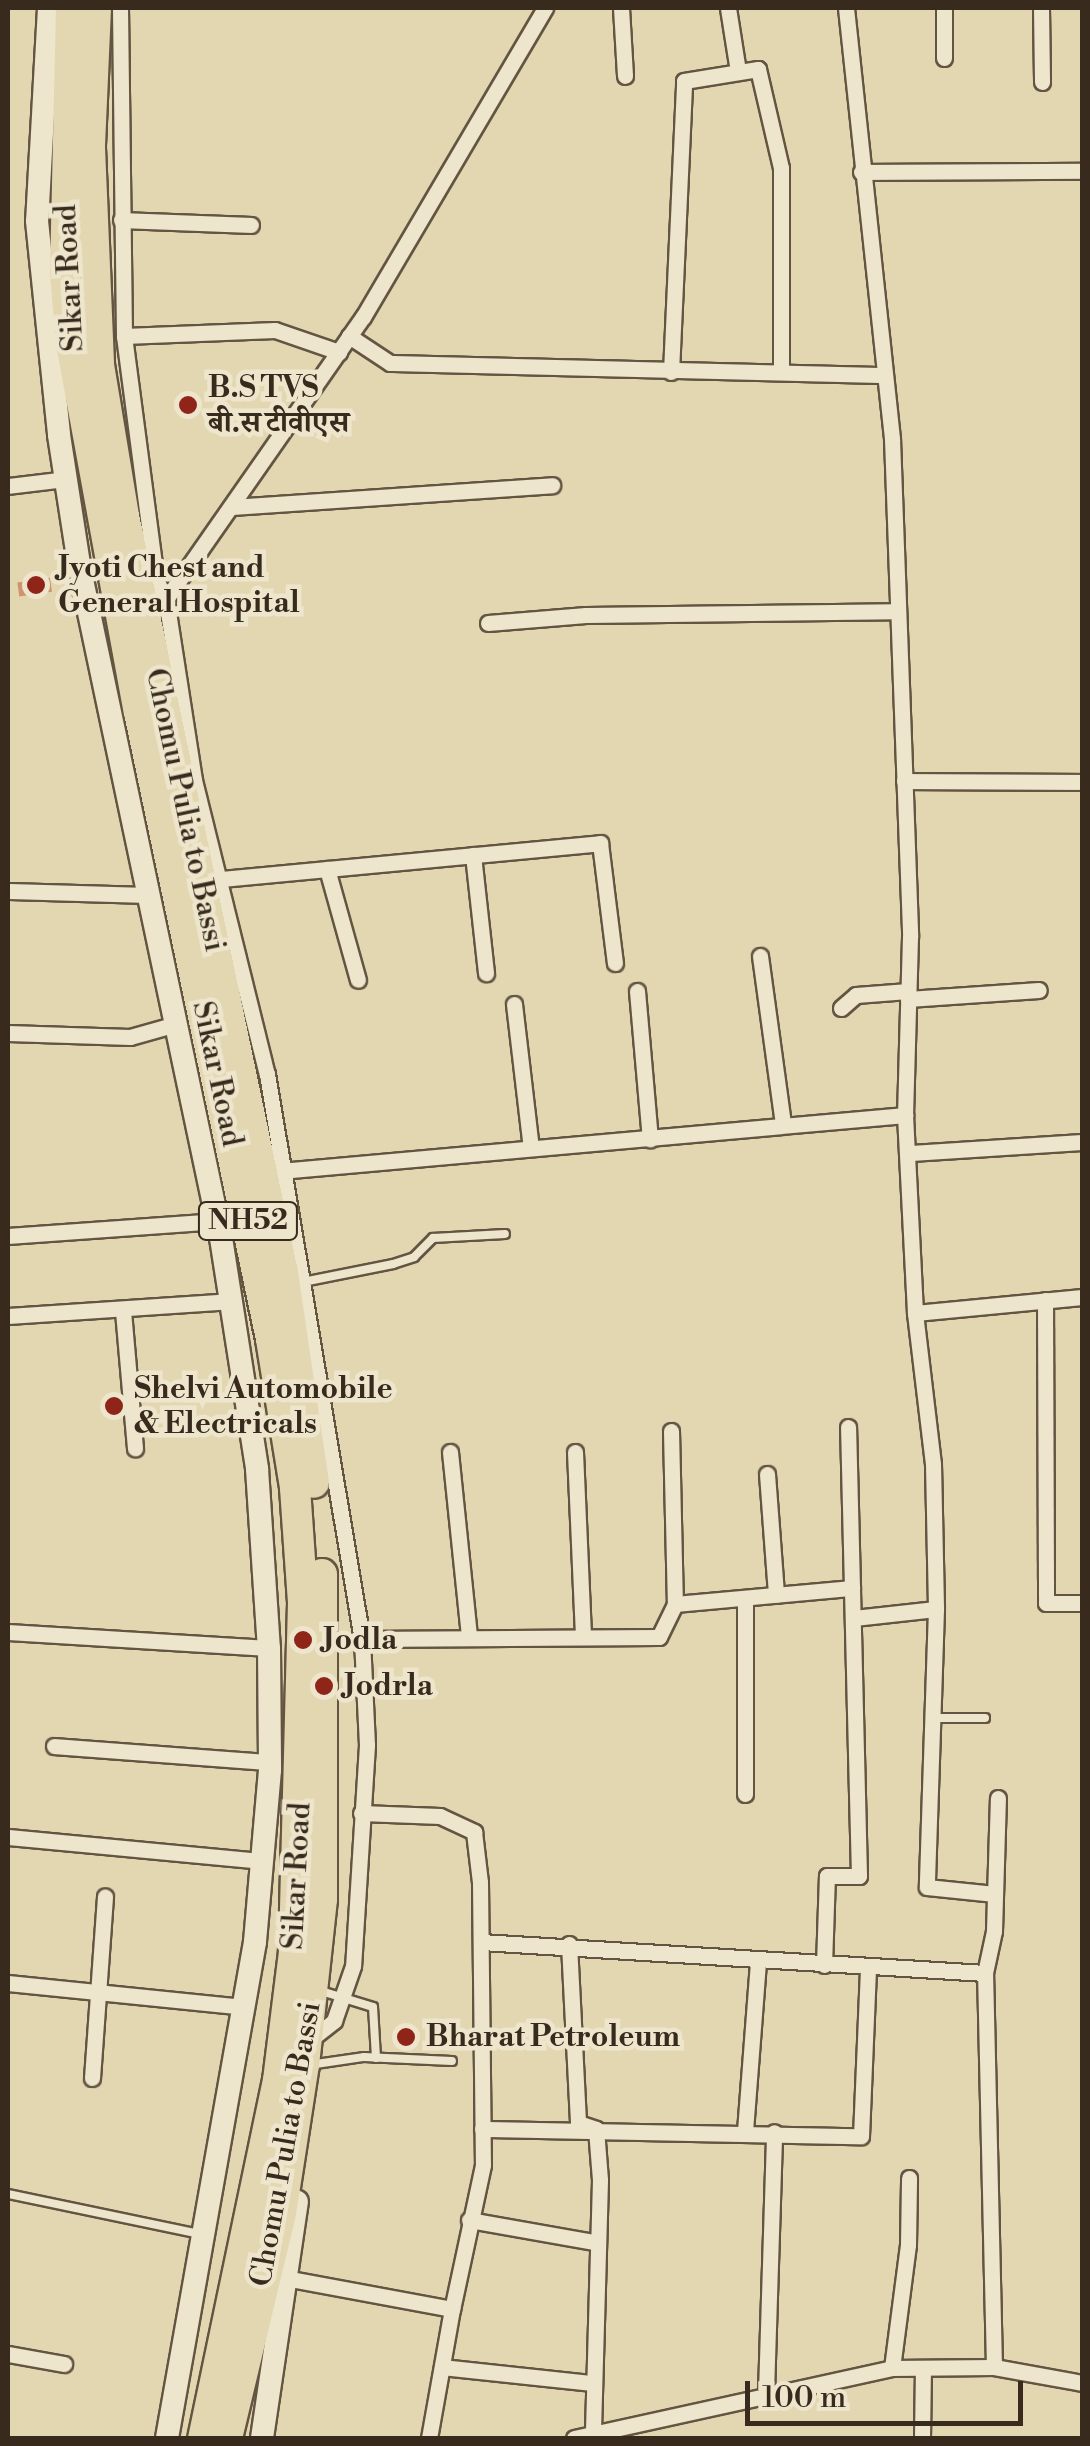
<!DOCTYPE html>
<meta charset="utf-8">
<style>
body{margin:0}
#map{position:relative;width:1090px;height:2446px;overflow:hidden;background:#e3d7b1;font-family:"Libre Bodoni","Noto Serif Devanagari",serif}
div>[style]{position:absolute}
.building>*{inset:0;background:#cd956f;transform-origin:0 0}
.roads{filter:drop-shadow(2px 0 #635542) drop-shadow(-2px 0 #635542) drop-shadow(0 2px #635542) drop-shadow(0 -2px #635542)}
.lane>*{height:8px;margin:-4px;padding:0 4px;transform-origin:4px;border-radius:4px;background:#ede5cc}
.street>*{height:15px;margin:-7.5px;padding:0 7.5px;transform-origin:7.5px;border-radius:7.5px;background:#ede5cc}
.secondary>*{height:22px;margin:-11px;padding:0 11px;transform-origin:11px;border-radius:11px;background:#ede5cc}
.highway>*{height:30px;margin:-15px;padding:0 15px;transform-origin:15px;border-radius:15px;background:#e3d7b1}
.dots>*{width:28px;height:28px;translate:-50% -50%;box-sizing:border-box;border:5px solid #ede5cc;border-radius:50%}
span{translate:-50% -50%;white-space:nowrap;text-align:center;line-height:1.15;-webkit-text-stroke:9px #ede5cc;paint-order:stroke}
.shield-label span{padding:2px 8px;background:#ede5cc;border:2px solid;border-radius:8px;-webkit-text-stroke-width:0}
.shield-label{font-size:28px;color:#382a1d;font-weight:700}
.street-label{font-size:30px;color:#382a1d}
.poi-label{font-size:30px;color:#382a1d;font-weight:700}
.left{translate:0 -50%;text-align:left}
.frame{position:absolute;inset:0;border:10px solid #382a1d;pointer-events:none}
.scale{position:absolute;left:745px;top:2381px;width:278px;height:45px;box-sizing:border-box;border:5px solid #382a1d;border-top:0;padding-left:12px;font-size:30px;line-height:35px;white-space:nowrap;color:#382a1d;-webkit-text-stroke:8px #ede5cc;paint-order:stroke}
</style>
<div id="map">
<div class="building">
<div style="left:50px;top:578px;width:14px;height:33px;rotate:82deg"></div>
</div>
<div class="roads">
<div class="lane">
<div style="left:303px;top:1282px;width:92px;rotate:-11.3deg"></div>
<div style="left:393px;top:1264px;width:22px;rotate:-18deg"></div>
<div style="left:414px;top:1257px;width:27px;rotate:-45deg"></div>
<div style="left:433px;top:1238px;width:72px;rotate:-3.2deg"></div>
<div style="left:934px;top:1718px;width:51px"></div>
<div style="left:321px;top:1991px;width:54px;rotate:17.1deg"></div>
<div style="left:373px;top:2007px;width:51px;rotate:86.6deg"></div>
<div style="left:309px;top:2065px;width:56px;rotate:-8.3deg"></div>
<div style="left:364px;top:2057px;width:88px;rotate:2.6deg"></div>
<div style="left:8px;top:2194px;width:195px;rotate:11.8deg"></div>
</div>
<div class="street">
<div style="left:120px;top:8px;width:328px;rotate:89.3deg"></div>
<div style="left:124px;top:336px;width:246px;rotate:82.5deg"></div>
<div style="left:156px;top:580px;width:21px;rotate:62deg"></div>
<div style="left:166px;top:599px;width:183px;rotate:81.2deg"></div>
<div style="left:194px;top:780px;width:303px;rotate:76.1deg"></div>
<div style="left:267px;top:1074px;width:573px;rotate:80.46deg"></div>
<div style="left:362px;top:1639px;width:106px;rotate:87.3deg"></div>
<div style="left:367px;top:1745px;width:221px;rotate:93.6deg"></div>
<div style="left:353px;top:1966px;width:58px;rotate:109.1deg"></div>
<div style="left:334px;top:2021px;width:34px;rotate:142deg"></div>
<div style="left:621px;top:8px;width:68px;rotate:86.6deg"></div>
<div style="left:728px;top:8px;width:64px;rotate:81deg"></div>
<div style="left:846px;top:8px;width:433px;rotate:83.9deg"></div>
<div style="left:892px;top:439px;width:498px;rotate:87.9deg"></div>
<div style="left:910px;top:937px;width:178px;rotate:91.6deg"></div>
<div style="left:944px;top:8px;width:50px;rotate:90deg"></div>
<div style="left:1041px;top:8px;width:74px;rotate:89.2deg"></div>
<div style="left:861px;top:172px;width:221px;rotate:-0.3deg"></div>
<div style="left:121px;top:220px;width:130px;rotate:2.2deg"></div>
<div style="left:124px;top:336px;width:151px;rotate:-2.3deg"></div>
<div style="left:275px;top:330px;width:68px;rotate:19deg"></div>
<div style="left:349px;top:336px;width:49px;rotate:33.4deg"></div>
<div style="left:390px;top:363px;width:492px;rotate:1.4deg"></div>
<div style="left:671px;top:372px;width:291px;rotate:-87.4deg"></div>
<div style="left:684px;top:81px;width:75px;rotate:-9.2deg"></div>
<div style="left:758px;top:69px;width:102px;rotate:76.9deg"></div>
<div style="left:781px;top:168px;width:203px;rotate:90deg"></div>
<div style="left:8px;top:486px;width:58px;rotate:-6.9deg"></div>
<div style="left:232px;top:507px;width:321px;rotate:-3.9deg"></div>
<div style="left:166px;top:599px;width:344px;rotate:-55.1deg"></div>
<div style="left:363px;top:317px;width:359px;rotate:-59.5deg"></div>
<div style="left:488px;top:623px;width:98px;rotate:-4.7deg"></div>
<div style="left:586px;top:615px;width:309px;rotate:-0.7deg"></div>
<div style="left:904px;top:781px;width:178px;rotate:0.3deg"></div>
<div style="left:473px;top:855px;width:119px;rotate:83.7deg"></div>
<div style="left:327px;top:869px;width:115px;rotate:74.4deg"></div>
<div style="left:221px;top:879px;width:381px;rotate:-5.4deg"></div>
<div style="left:600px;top:843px;width:121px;rotate:82.9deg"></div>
<div style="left:8px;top:891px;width:141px;rotate:1.6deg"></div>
<div style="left:760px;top:956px;width:169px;rotate:82.2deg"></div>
<div style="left:637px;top:991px;width:149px;rotate:85deg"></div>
<div style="left:908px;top:999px;width:131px;rotate:-3.9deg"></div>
<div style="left:514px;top:1004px;width:145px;rotate:83.3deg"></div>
<div style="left:841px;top:1008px;width:20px;rotate:-41deg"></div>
<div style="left:856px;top:995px;width:52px;rotate:-4.4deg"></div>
<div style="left:8px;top:1033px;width:122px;rotate:1.9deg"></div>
<div style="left:130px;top:1037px;width:48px;rotate:-15.8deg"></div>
<div style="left:911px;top:1153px;width:171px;rotate:-3.7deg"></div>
<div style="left:280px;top:1171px;width:628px;rotate:-5.12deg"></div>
<div style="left:905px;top:1115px;width:198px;rotate:87.1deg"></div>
<div style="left:915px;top:1313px;width:152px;rotate:83.2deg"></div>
<div style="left:933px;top:1464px;width:145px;rotate:88.8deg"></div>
<div style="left:8px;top:1236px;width:210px;rotate:-4.1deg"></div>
<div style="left:1045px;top:1300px;width:303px;rotate:89.8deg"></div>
<div style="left:1046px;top:1603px;width:36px"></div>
<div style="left:123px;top:1311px;width:138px;rotate:85deg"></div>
<div style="left:915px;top:1313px;width:168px;rotate:-5.5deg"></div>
<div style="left:8px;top:1316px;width:225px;rotate:-3.8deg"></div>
<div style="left:671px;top:1431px;width:173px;rotate:88.7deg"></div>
<div style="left:450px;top:1452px;width:186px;rotate:84.1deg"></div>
<div style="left:575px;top:1452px;width:184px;rotate:87.5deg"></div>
<div style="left:767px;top:1474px;width:121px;rotate:85.7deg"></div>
<div style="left:854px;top:1618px;width:82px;rotate:-6.3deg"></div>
<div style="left:936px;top:1609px;width:278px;rotate:91.9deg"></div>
<div style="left:927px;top:1887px;width:68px;rotate:5.9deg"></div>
<div style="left:8px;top:1632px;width:261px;rotate:3.5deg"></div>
<div style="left:362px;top:1639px;width:297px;rotate:-0.4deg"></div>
<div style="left:659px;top:1637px;width:37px;rotate:-64deg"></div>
<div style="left:675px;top:1604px;width:178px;rotate:-5.2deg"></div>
<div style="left:852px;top:1588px;width:161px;rotate:-91.4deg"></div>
<div style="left:54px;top:1746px;width:216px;rotate:4.3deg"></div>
<div style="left:745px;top:1794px;width:196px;rotate:-90deg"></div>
<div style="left:361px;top:1813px;width:79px;rotate:2.2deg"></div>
<div style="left:440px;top:1816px;width:38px;rotate:25deg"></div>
<div style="left:474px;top:1832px;width:50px;rotate:83.2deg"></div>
<div style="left:480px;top:1882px;width:283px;rotate:89.4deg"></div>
<div style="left:483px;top:2165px;width:147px;rotate:102.1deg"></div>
<div style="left:8px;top:1837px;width:254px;rotate:5.4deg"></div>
<div style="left:481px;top:1942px;width:505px;rotate:3.52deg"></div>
<div style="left:569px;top:1944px;width:179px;rotate:87.1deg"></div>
<div style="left:578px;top:2123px;width:19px;rotate:18deg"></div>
<div style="left:596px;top:2129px;width:51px;rotate:85.5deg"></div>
<div style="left:600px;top:2180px;width:251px;rotate:91.6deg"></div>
<div style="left:824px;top:1965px;width:89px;rotate:-88.1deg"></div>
<div style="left:827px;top:1876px;width:32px"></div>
<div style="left:859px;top:1876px;width:288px;rotate:-91.4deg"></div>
<div style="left:8px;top:1983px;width:239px;rotate:5.8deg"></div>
<div style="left:92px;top:2078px;width:182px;rotate:-85.9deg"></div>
<div style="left:482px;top:2129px;width:379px;rotate:1.1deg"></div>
<div style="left:861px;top:2136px;width:170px;rotate:-87.6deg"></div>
<div style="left:745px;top:2131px;width:169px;rotate:-85.6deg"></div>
<div style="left:469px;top:2220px;width:127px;rotate:10deg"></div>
<div style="left:285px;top:2278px;width:170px;rotate:10.5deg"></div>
<div style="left:452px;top:2309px;width:131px;rotate:100.1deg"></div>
<div style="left:8px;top:2354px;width:57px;rotate:10.1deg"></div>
<div style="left:442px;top:2367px;width:151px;rotate:6.1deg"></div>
<div style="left:994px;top:2367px;width:394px;rotate:-91.3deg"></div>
<div style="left:985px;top:1973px;width:43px;rotate:-77.9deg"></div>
<div style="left:994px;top:1931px;width:133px;rotate:-88.3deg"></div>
<div style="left:892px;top:2368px;width:124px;rotate:-82.6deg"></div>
<div style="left:908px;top:2245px;width:67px;rotate:-89.1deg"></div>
<div style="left:766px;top:2392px;width:260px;rotate:-88.2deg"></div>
<div style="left:574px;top:2438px;width:326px;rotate:-12.4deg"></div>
<div style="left:892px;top:2368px;width:102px;rotate:-0.6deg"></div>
<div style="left:994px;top:2367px;width:89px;rotate:10.3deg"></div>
<div style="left:922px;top:2438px;width:70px;rotate:-89.2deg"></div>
</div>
<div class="secondary">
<div style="left:49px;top:8px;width:213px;rotate:93.2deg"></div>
<div style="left:37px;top:221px;width:215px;rotate:84.1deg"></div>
<div style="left:59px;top:435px;width:137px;rotate:81.2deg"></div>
<div style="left:80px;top:570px;width:683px;rotate:78.08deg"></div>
<div style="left:221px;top:1238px;width:234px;rotate:81.1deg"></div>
<div style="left:257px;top:1469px;width:179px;rotate:86.2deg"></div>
<div style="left:269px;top:1648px;width:122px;rotate:89.5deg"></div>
<div style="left:270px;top:1770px;width:173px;rotate:95deg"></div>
<div style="left:255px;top:1942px;width:504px;rotate:100.06deg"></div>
<div style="left:262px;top:2438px;width:239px;rotate:-81.6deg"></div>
</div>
<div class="highway">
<div style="left:71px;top:8px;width:264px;rotate:91.3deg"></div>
<div style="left:65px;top:272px;width:71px;rotate:85.2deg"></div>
<div style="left:71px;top:343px;width:375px;rotate:79.6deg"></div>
<div style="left:139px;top:712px;width:641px;rotate:78.11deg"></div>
<div style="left:271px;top:1339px;width:151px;rotate:80.8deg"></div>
<div style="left:295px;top:1488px;width:115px;rotate:86deg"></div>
<div style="left:303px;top:1603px;width:349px;rotate:91.5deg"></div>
<div style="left:294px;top:1952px;width:129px;rotate:97.1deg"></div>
<div style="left:278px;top:2080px;width:366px;rotate:101.8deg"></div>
<div style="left:96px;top:8px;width:140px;rotate:92.5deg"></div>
<div style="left:90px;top:148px;width:217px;rotate:87.6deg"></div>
<div style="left:99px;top:365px;width:153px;rotate:80.6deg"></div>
<div style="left:124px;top:516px;width:774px;rotate:78.14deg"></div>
<div style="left:283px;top:1273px;width:212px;rotate:81.6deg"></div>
<div style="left:227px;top:2438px;width:231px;rotate:-76.5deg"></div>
<div style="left:281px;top:2213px;width:150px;rotate:-81.2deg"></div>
<div style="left:304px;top:2065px;width:167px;rotate:-83.8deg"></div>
<div style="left:322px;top:1899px;width:325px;rotate:-90deg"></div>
</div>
</div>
<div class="dots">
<div style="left:188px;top:405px;background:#8f2418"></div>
<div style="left:36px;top:585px;background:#8f2418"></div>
<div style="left:114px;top:1406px;background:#8f2418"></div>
<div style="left:303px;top:1640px;background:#8f2418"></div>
<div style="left:324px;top:1686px;background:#8f2418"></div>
<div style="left:406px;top:2037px;background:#8f2418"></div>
</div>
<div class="shield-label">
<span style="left:248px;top:1221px">NH52</span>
</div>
<div class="street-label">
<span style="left:70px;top:278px;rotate:-93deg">Sikar Road</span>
<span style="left:185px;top:810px;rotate:78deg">Chomu Pulia to Bassi</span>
<span style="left:217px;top:1074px;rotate:78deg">Sikar Road</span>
<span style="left:297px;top:1876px;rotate:-87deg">Sikar Road</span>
<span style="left:286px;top:2144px;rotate:-80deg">Chomu Pulia to Bassi</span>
</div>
<div class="poi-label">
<span class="left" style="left:208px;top:405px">B.S TVS<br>बी.स टीवीएस</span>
<span class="left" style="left:58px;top:585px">Jyoti Chest and<br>General Hospital</span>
<span class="left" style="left:134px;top:1406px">Shelvi Automobile<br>&amp; Electricals</span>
<span class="left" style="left:323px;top:1640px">Jodla</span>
<span class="left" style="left:344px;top:1686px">Jodrla</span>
<span class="left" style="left:426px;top:2037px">Bharat Petroleum</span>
</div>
<div class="frame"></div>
<div class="scale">100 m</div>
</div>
